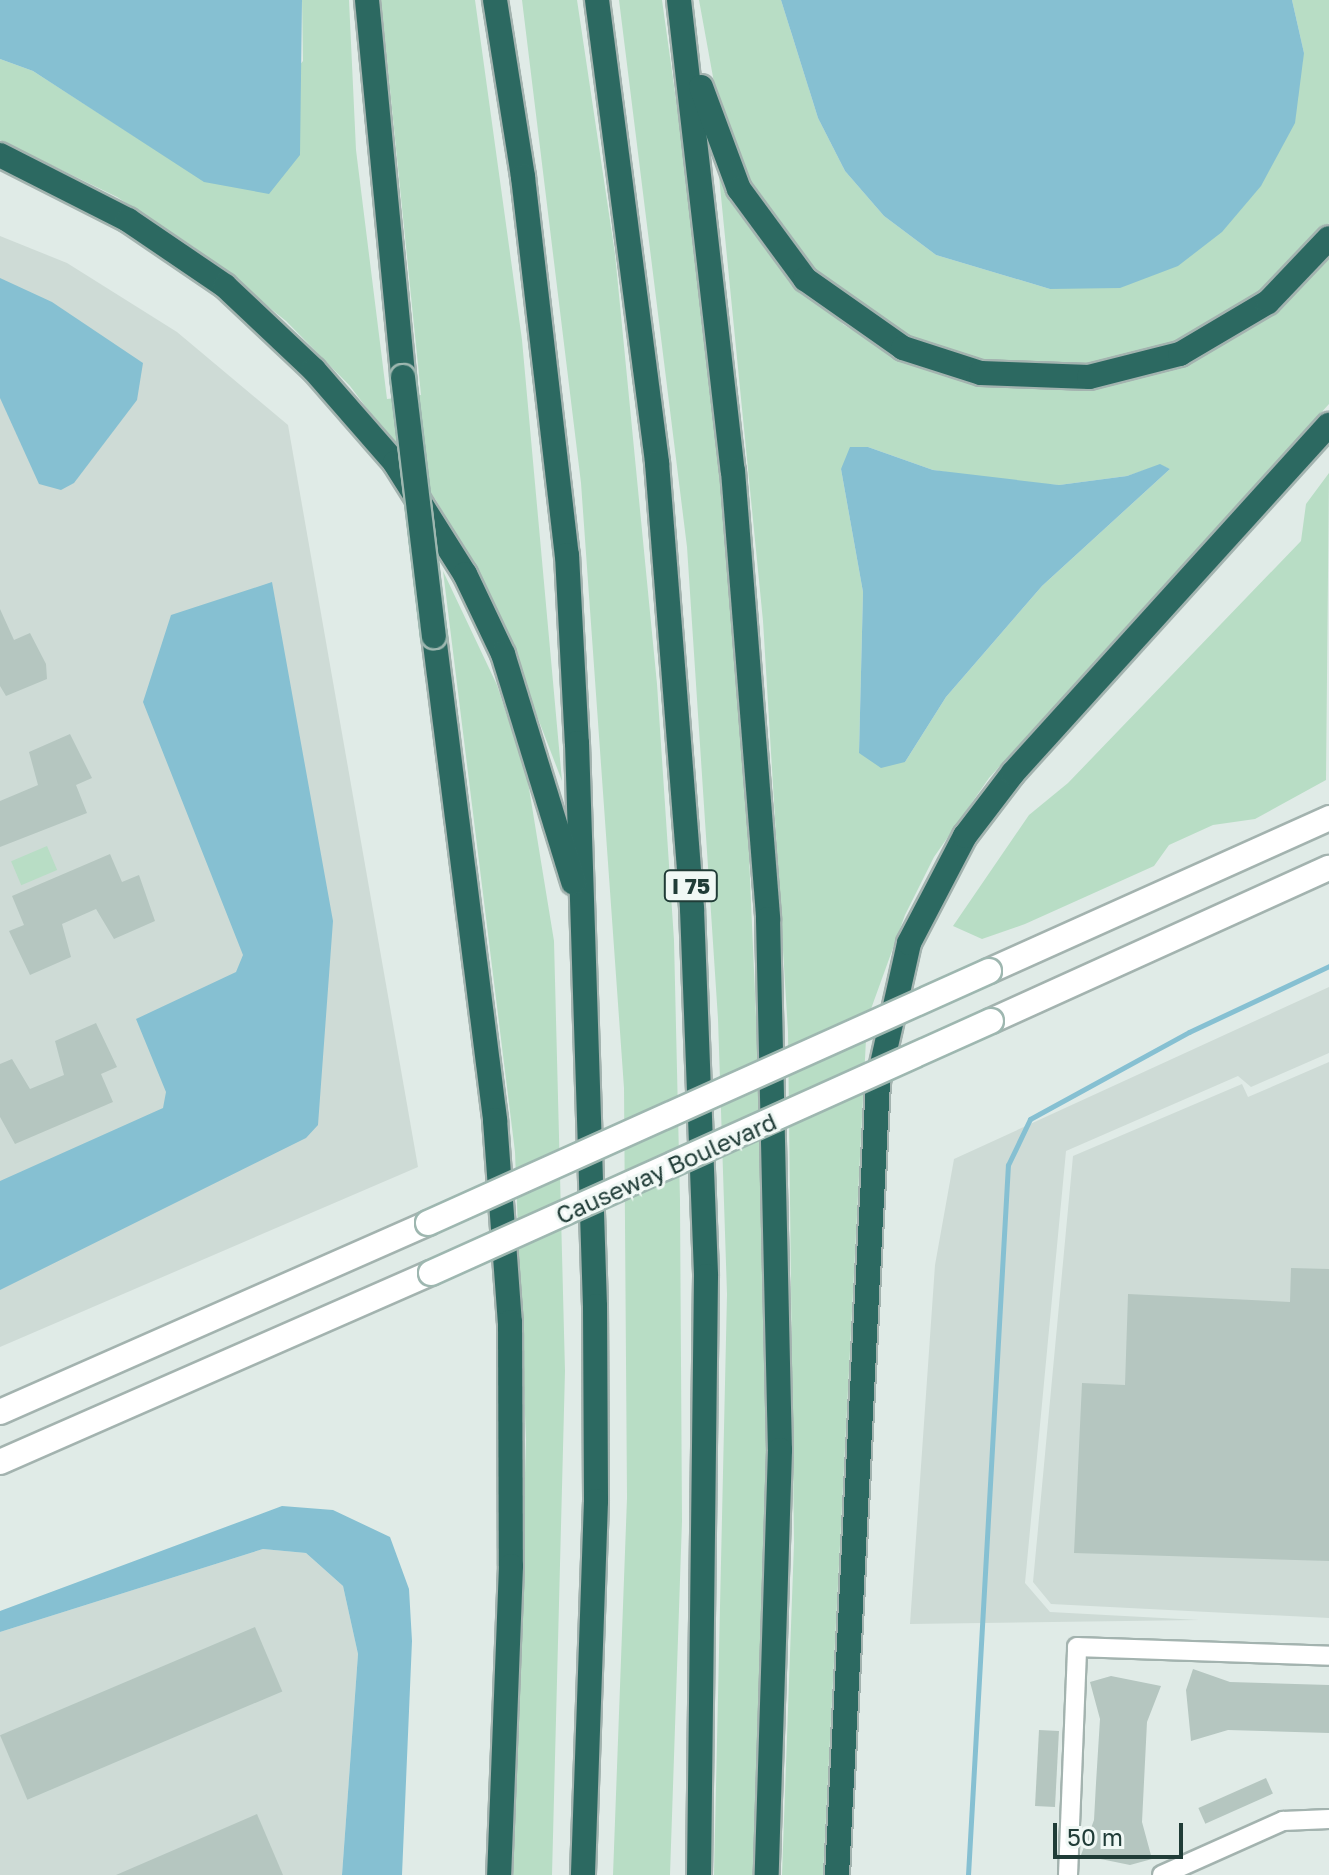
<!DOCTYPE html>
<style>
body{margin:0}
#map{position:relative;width:1329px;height:1875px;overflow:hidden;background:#e0ebe7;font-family:"Golos Text",sans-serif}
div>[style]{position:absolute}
.built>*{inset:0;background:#cedbd6}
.green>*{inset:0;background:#b8ddc5;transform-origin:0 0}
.water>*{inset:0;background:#86c0d2}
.stream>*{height:5px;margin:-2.5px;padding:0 2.5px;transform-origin:2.5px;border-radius:2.5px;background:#86c0d2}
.building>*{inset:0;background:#b5c6c0;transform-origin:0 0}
.roads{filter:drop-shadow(2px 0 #a3b3af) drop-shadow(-2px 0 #a3b3af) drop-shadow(0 2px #a3b3af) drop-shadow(0 -2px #a3b3af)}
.minor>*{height:18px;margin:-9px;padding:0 9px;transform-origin:9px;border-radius:9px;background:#fff}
.secondary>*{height:24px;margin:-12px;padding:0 12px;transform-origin:12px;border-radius:12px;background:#fff}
.motorway>*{height:24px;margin:-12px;padding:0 12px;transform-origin:12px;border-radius:12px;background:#2c6961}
.bridges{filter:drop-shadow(2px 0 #9eb7b0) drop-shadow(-2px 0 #9eb7b0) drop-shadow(0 2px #9eb7b0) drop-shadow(0 -2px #9eb7b0)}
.secondary-bridge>*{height:24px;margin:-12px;padding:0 12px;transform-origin:12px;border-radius:12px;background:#fff}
.motorway-bridge>*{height:24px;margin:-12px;padding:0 12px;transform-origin:12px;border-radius:12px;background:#2c6961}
span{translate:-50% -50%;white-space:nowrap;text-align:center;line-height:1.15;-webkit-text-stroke:6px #f0f8f5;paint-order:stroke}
.shield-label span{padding:2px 6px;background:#f0f8f5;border:2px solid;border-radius:6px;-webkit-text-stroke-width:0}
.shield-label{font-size:22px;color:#203c37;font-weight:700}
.street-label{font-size:24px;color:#203c37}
.scale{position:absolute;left:1053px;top:1823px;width:130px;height:36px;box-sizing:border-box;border:4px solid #203c37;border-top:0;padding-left:10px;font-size:24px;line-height:28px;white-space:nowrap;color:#203c37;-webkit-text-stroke:6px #f0f8f5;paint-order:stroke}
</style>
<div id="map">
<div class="built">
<div style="clip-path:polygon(0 236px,67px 263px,177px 332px,288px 425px,418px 1167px,0 1347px)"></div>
<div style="clip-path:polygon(1329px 987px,1329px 1053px,1251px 1087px,1238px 1076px,1066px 1151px,1025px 1583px,1050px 1612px,1199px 1620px,910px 1624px,935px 1265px,954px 1159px)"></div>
<div style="clip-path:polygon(1329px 1062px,1329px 1618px,1051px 1604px,1033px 1582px,1073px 1156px,1242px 1084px,1248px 1097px)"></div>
<div style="clip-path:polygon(263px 1549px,306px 1553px,343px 1586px,358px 1654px,342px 1875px,0 1875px,0 1632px)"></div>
</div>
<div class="green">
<div style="clip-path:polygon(302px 0,349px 0,356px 150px,387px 399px,421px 395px,381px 0,475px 0,522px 340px,562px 781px,493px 601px,436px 500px,350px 386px,286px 321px,194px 247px,117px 197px,0 140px,0 59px,33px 71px,204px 181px,303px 61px)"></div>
<div style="clip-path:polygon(522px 0,577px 0,615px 254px,657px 684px,674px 940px,680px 1200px,682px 1521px,670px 1875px,613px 1875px,627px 1498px,624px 1088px,581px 483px)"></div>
<div style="clip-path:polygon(619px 0,662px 0,706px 314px,742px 694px,769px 1317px,766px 1684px,754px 1875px,714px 1875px,727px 1294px,718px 1019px,687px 547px)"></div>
<div style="clip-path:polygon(699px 0,781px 0,818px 118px,845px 171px,884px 216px,936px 255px,1050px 289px,1304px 53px,1292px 0,1329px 0,1329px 223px,1268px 290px,1190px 340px,1099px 367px,992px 366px,913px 342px,806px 268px,743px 178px,719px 110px)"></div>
<div style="clip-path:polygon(evenodd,718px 166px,765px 249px,844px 325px,893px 353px,1016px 386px,1117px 382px,1167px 368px,1329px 253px,1329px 404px,989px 778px,934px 857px,905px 915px,867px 1020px,823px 1875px,782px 1875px,794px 1543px,788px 1032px,763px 621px,718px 166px,868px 447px,933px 470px,1002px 481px,1059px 485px,1127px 476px,1160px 465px,1170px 469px,1042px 586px,946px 697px,905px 762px,859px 753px,863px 592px,841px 469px,868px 447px)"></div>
<div style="clip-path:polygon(1329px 473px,1326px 780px,1255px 819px,1213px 825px,1169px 845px,1154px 866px,1025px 924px,982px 939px,953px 926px,1029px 815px,1068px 783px,1301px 541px,1306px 504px)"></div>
<div style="clip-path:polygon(443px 571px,497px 685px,527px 776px,554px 941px,565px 1371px,552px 1875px,513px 1875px,526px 1440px,515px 1152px)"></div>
<div style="left:47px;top:846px;width:26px;height:39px;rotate:67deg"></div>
</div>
<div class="water">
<div style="clip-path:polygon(0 0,302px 0,300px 155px,269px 194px,204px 182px,33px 71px,0 59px)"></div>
<div style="clip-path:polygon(781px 0,1292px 0,1304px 53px,1295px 123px,1261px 186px,1222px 232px,1178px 266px,1120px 288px,1050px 289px,936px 255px,884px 216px,845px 171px,818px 118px)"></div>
<div style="clip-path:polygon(0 278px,52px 302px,143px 363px,137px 400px,74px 483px,61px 490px,39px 484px,0 398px)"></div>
<div style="clip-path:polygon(850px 447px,868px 447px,933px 470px,1059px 485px,1127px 476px,1160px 464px,1170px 469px,1042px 586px,946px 697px,905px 762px,881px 768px,859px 753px,863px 592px,841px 469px)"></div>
<div style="clip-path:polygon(272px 582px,333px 921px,318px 1125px,306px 1138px,0 1290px,0 1181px,163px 1108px,166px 1092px,136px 1019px,236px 972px,243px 955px,143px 702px,171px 615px)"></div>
<div style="clip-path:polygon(282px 1506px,333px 1510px,390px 1537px,409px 1589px,412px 1641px,402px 1875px,342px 1875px,358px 1654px,343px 1586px,306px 1553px,263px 1549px,0 1632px,0 1611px)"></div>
</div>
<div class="stream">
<div style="left:968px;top:1875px;width:711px;rotate:-86.78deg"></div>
<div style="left:1008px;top:1165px;width:51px;rotate:-64.4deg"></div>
<div style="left:1030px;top:1119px;width:181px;rotate:-28.7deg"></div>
<div style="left:1189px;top:1032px;width:155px;rotate:-25.2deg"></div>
</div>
<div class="building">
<div style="clip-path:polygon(0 609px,14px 640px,30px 633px,46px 664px,47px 679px,6px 696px,0 686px)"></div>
<div style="clip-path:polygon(70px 734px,92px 778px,76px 785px,87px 813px,0 847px,0 801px,38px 785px,29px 752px)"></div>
<div style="clip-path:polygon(110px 854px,122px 882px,139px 875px,155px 921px,114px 939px,96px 909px,62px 924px,71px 957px,30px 975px,9px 931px,24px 925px,12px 896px)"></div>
<div style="clip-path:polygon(96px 1023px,117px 1067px,101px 1074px,113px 1102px,15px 1144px,0 1117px,0 1064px,12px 1059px,30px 1089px,64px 1075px,55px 1041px)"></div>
<div style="clip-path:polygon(1291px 1268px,1329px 1269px,1329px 1561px,1074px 1553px,1082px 1383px,1125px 1385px,1128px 1294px,1290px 1302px)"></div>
<div style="left:255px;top:1627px;width:70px;height:277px;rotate:67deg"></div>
<div style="clip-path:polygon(1193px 1669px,1230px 1682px,1329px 1685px,1329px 1733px,1228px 1730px,1191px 1741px,1186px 1690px)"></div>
<div style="clip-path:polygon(1111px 1676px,1161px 1686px,1147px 1722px,1142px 1822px,1152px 1859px,1130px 1865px,1081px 1855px,1094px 1820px,1096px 1783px,1100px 1719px,1090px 1682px)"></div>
<div style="left:1039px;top:1730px;width:20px;height:76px;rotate:3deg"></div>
<div style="left:1266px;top:1778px;width:17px;height:74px;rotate:66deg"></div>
<div style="clip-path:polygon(257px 1814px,283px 1875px,116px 1875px)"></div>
</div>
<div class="roads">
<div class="minor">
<div style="left:1068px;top:1875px;width:228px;rotate:-87.7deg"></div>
<div style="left:1077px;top:1647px;width:252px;rotate:2deg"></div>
<div style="left:1162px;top:1875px;width:133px;rotate:-24.1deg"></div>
<div style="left:1283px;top:1821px;width:46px;rotate:-2.5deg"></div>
</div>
<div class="secondary">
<div style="left:989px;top:971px;width:373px;rotate:-24.2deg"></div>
<div style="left:991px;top:1021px;width:371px;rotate:-24.4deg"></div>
<div style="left:0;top:1412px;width:468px;rotate:-23.8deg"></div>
<div style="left:0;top:1462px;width:471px;rotate:-23.7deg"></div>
</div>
<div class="motorway">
<div style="left:367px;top:0;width:379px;rotate:84.5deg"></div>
<div style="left:495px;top:0;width:179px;rotate:81deg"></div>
<div style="left:523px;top:177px;width:381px;rotate:83.4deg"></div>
<div style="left:567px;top:555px;width:188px;rotate:87deg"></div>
<div style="left:577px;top:743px;width:563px;rotate:88.17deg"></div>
<div style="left:595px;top:1306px;width:195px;rotate:89.7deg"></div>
<div style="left:596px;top:1501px;width:374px;rotate:92deg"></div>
<div style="left:597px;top:0;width:467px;rotate:82.6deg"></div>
<div style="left:657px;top:463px;width:447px;rotate:85.5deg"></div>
<div style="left:692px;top:909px;width:367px;rotate:87.8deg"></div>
<div style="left:706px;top:1276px;width:599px;rotate:90.67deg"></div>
<div style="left:679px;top:0;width:474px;rotate:83.5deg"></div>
<div style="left:733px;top:471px;width:449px;rotate:85.5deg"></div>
<div style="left:768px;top:919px;width:531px;rotate:88.71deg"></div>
<div style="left:780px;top:1450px;width:425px;rotate:91.8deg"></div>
<div style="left:701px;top:87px;width:109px;rotate:69.6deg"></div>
<div style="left:739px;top:189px;width:112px;rotate:53.7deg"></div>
<div style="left:805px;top:279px;width:120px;rotate:35.1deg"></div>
<div style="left:903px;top:348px;width:82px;rotate:17.8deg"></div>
<div style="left:981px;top:373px;width:108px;rotate:2.1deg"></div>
<div style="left:1089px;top:377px;width:94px;rotate:-14.2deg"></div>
<div style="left:1180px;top:354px;width:102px;rotate:-30.6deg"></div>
<div style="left:1268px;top:302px;width:88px;rotate:-46.4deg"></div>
<div style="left:0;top:155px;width:144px;rotate:26.9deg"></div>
<div style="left:128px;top:220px;width:117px;rotate:34.2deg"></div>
<div style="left:225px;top:286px;width:122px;rotate:43.3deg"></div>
<div style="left:314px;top:370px;width:123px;rotate:48.9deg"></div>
<div style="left:395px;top:463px;width:131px;rotate:57.8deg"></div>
<div style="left:465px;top:574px;width:89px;rotate:64.6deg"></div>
<div style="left:503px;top:654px;width:239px;rotate:72.9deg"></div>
<div style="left:434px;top:636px;width:488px;rotate:82.8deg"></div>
<div style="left:495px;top:1120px;width:203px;rotate:85.8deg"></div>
<div style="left:510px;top:1322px;width:244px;rotate:89.8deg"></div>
<div style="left:511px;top:1566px;width:309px;rotate:92.2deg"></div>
<div style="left:837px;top:1875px;width:794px;rotate:-87.04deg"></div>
<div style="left:878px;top:1082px;width:142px;rotate:-77.4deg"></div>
<div style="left:909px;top:943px;width:121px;rotate:-62.4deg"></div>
<div style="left:965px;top:836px;width:79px;rotate:-52.7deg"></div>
<div style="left:1013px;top:773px;width:470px;rotate:-47.8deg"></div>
</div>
</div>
<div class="bridges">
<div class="secondary-bridge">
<div style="left:428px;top:1223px;width:615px;rotate:-24.19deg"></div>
<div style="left:431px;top:1273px;width:614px;rotate:-24.23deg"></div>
</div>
<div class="motorway-bridge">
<div style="left:403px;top:377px;width:261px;rotate:83.2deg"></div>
</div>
</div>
<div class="shield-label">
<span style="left:691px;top:886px">I 75</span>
</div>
<div class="street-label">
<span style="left:666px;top:1168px;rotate:-24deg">Causeway Boulevard</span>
</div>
<div class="scale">50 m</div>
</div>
